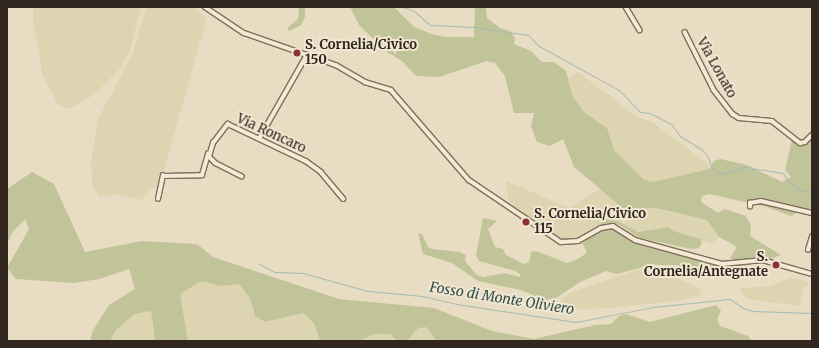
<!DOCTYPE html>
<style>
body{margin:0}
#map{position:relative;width:819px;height:348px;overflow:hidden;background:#e8dcc3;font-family:Merriweather,serif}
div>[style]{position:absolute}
.farmland>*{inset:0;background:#ddd4b1}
.green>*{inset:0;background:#c1c498}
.stream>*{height:1px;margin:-0.5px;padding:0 0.5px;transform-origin:0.5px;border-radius:0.5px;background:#a4bbb4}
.roads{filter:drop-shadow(1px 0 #806e5c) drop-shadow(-1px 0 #806e5c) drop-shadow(0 1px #806e5c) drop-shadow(0 -1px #806e5c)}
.minor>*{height:3.5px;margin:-1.75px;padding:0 1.75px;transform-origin:1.75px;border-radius:1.75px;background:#f4ead5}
.dots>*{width:11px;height:11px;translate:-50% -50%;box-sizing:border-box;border:2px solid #f0e6d1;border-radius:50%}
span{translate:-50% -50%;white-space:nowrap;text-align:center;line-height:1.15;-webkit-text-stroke:4px #f0e6d1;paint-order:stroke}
.poi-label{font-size:13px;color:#32271e;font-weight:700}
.left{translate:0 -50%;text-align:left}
.right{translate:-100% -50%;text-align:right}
.street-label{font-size:13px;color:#32271e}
.water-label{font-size:14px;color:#2f504c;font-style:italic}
.frame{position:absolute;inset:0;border:8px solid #32271e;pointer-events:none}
</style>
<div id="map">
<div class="farmland">
<div style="clip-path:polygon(33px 7px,141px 7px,129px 53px,120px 69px,95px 94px,71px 108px,66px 108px,58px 104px,42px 74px,38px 43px,33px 24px)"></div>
<div style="clip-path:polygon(146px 7px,194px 7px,204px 16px,205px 24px,159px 188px,153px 187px,141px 200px,116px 195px,99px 196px,93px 188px,91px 166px,97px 121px,133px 53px)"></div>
<div style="clip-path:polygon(578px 72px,636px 116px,652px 122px,707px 163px,709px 169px,653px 182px,643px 179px,614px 150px,607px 128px,585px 113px,573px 97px,569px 78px)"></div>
<div style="clip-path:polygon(506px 181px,570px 208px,601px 188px,617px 203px,631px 209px,656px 208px,674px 213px,699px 216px,707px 220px,719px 237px,712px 244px,673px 231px,669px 227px,638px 232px,618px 221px,607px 220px,580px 239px,564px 240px,513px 207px,508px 199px)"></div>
<div style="clip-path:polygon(640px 269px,673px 276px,699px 288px,701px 294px,685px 300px,610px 308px,561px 310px,556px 305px,569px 293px)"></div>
<div style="clip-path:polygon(790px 278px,807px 281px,808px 286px,803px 287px,800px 306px,747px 299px,741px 292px,741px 288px,770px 286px)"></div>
<div style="clip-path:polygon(202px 281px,221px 286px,239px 284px,250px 298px,255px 316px,265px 322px,303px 313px,314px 323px,320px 341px,188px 341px,180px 294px)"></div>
<div style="clip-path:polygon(151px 311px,155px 341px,110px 341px,116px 330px,135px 314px)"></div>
<div style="clip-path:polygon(418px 327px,426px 327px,437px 341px,407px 341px)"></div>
<div style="clip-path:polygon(375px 334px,390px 334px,398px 341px,358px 341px)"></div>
</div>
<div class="green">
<div style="clip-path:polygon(299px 7px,305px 7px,305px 17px,301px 25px,289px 31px,287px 28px,298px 19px)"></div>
<div style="clip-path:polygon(350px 7px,394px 7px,413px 26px,431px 34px,446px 37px,474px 37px,475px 7px,486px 7px,487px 18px,500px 28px,510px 31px,515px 38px,514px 44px,531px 51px,542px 62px,554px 62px,566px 71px,573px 97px,585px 113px,607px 128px,614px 150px,643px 179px,653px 182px,709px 169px,714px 161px,720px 159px,747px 165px,782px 182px,791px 177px,785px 170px,792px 140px,803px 144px,812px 138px,812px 212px,801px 210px,791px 216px,767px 207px,709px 194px,702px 196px,701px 202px,718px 213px,725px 209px,746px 216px,751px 225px,750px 236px,781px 255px,770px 259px,761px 257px,734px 261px,730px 258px,737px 247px,719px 237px,707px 220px,656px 208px,624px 209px,574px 167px,563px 139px,550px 146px,537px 142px,531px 126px,534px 113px,514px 113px,505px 76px,495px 63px,487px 61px,439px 77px,416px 76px,402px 61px,387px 52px,359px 25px)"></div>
<div style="clip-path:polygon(32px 172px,54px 184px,85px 252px,142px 241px,197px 244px,213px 257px,339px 299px,434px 308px,492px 331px,534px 339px,595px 325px,611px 324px,619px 316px,626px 314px,650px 322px,716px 305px,721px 311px,717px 319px,720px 326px,748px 336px,752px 341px,437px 341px,426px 327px,418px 328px,407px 341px,398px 341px,390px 334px,375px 334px,358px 341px,320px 341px,314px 323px,303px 313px,265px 322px,255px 316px,250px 298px,239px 284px,221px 286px,202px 281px,180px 294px,188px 341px,155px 341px,151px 311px,135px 314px,116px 330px,110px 341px,90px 341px,93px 330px,109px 305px,135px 289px,129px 269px,99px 279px,74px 283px,16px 279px,7px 268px,29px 229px,25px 219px,12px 233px,7px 244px,7px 189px)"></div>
<div style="clip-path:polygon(483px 218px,497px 221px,488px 229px,495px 247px,503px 249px,506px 255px,523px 264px,529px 262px,531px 252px,536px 251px,567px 263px,580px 258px,587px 252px,582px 243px,598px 231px,608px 228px,615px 228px,633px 241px,719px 265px,727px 267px,744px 264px,747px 266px,740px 272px,700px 273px,677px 265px,650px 265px,617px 274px,606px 271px,580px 282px,556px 298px,545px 300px,521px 290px,478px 281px,452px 263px,423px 254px,418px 233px,422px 234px,428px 247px,432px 249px,460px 252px,466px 255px,465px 261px,477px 275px,484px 277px,505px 273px,520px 277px,520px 274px,515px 271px,479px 261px,476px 255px)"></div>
<div style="clip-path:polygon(607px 220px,618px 221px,638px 232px,669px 227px,673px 231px,700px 239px,702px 243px,699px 248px,691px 249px,640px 238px,620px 225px,612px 223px,598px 225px)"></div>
</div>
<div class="stream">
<div style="left:403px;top:7px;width:12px;rotate:20deg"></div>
<div style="left:414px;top:11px;width:21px;rotate:41deg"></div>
<div style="left:430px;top:25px;width:44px;rotate:2.6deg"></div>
<div style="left:474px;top:27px;width:55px;rotate:8.4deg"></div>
<div style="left:528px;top:35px;width:16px;rotate:45deg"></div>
<div style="left:539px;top:46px;width:91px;rotate:28.8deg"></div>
<div style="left:619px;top:90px;width:30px;rotate:46deg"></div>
<div style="left:640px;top:112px;width:10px;rotate:6deg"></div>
<div style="left:650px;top:113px;width:24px;rotate:28deg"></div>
<div style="left:671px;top:124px;width:15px;rotate:53deg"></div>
<div style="left:680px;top:136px;width:26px;rotate:32deg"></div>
<div style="left:702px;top:150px;width:9px;rotate:49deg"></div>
<div style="left:708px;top:157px;width:9px;rotate:72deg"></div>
<div style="left:711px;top:166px;width:12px;rotate:42deg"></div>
<div style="left:720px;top:174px;width:26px;rotate:-16deg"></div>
<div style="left:745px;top:167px;width:38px;rotate:9deg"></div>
<div style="left:783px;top:173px;width:9px;rotate:58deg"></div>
<div style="left:788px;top:181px;width:16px;rotate:35deg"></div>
<div style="left:801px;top:190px;width:11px;rotate:10deg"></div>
<div style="left:259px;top:264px;width:18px;rotate:27deg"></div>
<div style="left:275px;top:272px;width:28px;rotate:2deg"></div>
<div style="left:303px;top:273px;width:67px;rotate:15.5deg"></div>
<div style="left:368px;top:291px;width:54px;rotate:5.3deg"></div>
<div style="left:422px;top:296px;width:35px;rotate:13deg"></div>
<div style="left:456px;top:304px;width:121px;rotate:8.5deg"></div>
<div style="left:576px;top:322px;width:78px;rotate:-11deg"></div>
<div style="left:653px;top:307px;width:77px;rotate:-5.9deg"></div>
<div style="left:730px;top:299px;width:16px;rotate:35deg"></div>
<div style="left:743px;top:308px;width:9px;rotate:18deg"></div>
<div style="left:752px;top:311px;width:60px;rotate:1.9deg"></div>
</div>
<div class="roads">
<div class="minor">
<div style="left:205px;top:7px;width:47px;rotate:33.7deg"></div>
<div style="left:244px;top:33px;width:97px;rotate:19.2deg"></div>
<div style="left:336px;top:65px;width:34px;rotate:30deg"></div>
<div style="left:365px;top:82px;width:27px;rotate:17deg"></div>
<div style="left:391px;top:90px;width:119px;rotate:49.1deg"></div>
<div style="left:469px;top:180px;width:111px;rotate:34deg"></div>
<div style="left:561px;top:242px;width:17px;rotate:-3deg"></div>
<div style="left:578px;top:241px;width:26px;rotate:-29deg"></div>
<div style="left:601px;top:228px;width:12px;rotate:-9deg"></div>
<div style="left:613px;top:226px;width:26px;rotate:32deg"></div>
<div style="left:635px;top:240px;width:90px;rotate:15.4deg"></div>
<div style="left:722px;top:264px;width:41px;rotate:-5.6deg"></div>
<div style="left:763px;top:260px;width:51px;rotate:15.9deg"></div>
<div style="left:626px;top:7px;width:27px;rotate:59deg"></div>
<div style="left:685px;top:32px;width:65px;rotate:63.4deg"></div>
<div style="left:714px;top:90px;width:31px;rotate:52deg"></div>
<div style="left:733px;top:114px;width:7px;rotate:34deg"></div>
<div style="left:739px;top:118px;width:33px;rotate:5deg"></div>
<div style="left:772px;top:121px;width:36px;rotate:38deg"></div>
<div style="left:800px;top:143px;width:5px;rotate:-11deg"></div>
<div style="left:805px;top:142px;width:10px;rotate:-45deg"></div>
<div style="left:259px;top:139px;width:97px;rotate:-60.3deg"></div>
<div style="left:242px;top:177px;width:30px;rotate:-153deg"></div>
<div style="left:215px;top:163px;width:8px;rotate:-135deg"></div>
<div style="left:209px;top:157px;width:15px;rotate:-74deg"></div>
<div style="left:213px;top:143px;width:24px;rotate:-52deg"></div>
<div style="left:228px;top:124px;width:86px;rotate:25.4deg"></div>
<div style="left:306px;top:161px;width:19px;rotate:36deg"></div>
<div style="left:321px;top:172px;width:35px;rotate:50deg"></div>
<div style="left:158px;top:199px;width:24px;rotate:-78deg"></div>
<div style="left:163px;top:176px;width:39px;rotate:-1deg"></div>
<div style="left:202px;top:175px;width:22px;rotate:-74deg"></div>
<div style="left:750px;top:207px;width:4px;rotate:-90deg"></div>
<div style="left:750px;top:203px;width:11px;rotate:-10deg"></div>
<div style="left:761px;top:201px;width:52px;rotate:13.2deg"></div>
<div style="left:808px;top:250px;width:14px;rotate:-73deg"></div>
</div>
</div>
<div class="dots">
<div style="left:297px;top:53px;background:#883337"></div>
<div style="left:526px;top:222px;background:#883337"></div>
<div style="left:776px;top:265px;background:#883337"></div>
</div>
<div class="poi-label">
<span class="left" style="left:305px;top:53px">S. Cornelia/Civico<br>150</span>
<span class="left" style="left:534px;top:222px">S. Cornelia/Civico<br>115</span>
<span class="right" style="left:768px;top:265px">S.<br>Cornelia/Antegnate</span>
</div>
<div class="street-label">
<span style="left:716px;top:68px;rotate:61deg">Via Lonato</span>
<span style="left:271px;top:134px;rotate:25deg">Via Roncaro</span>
</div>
<div class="water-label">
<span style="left:502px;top:298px;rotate:9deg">Fosso di Monte Oliviero</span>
</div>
<div class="frame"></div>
</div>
